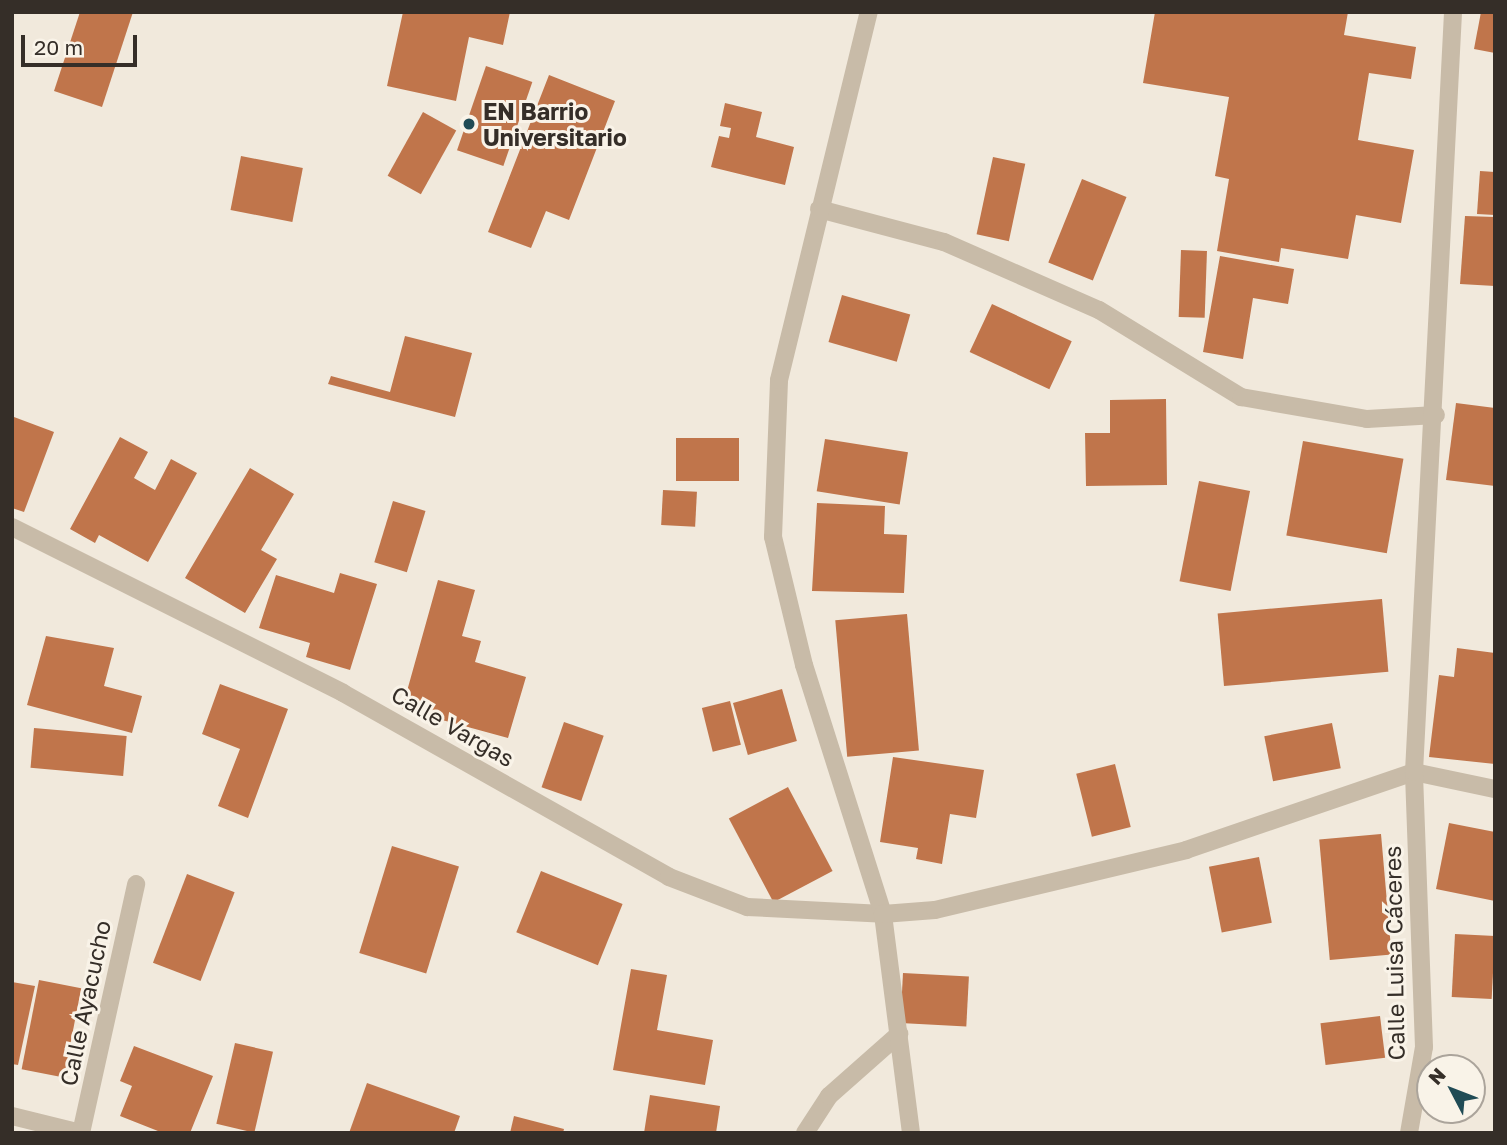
<!DOCTYPE html>
<meta charset="utf-8">
<style>
body{margin:0}
#map{position:relative;width:1507px;height:1145px;overflow:hidden;background:#f1e9dc;font-family:"Golos Text",sans-serif}
div>[style]{position:absolute}
.building>*{inset:0;background:#c0754b;transform-origin:0 0}
.street>*{height:18px;margin:-9px;padding:0 9px;transform-origin:9px;border-radius:9px;background:#c8bba8}
.dots>*{width:19px;height:19px;translate:-50% -50%;box-sizing:border-box;border:4px solid #f9f3e8;border-radius:50%}
span{translate:-50% -50%;white-space:nowrap;text-align:center;line-height:1.15;-webkit-text-stroke:6px #f9f3e8;paint-order:stroke}
.poi-label{font-size:23px;color:#352e28;font-weight:700}
.left{translate:0 -50%;text-align:left}
.street-label{font-size:23px;color:#352e28}
.frame{position:absolute;inset:0;border:14px solid #352e28;pointer-events:none}
.north{position:absolute;left:1416px;top:1054px;width:70px;height:70px;box-sizing:border-box;background:#f9f3e8;border:2px solid #aba49b;border-radius:50%;rotate:312deg;font-size:19px;font-weight:700;line-height:28px;text-align:center;color:#352e28}
.north::after{content:'';display:block;margin:auto;width:24px;height:32px;background:#204b55;clip-path:polygon(50% 0,100% 100%,50% 72%,0 100%)}
.scale{position:absolute;left:21px;top:35px;width:116px;height:32px;box-sizing:border-box;border:4px solid #352e28;border-top:0;padding-left:9px;font-size:21px;line-height:24px;white-space:nowrap;color:#352e28;-webkit-text-stroke:5px #f9f3e8;paint-order:stroke}
</style>
<div id="map">
<div class="building">
<div style="clip-path:polygon(80px 12px,133px 12px,102px 107px,54px 91px)"></div>
<div style="clip-path:polygon(403px 12px,510px 12px,503px 45px,469px 37px,456px 101px,387px 86px)"></div>
<div style="clip-path:polygon(1155px 12px,1348px 12px,1344px 35px,1416px 47px,1411px 79px,1369px 73px,1358px 140px,1414px 150px,1401px 223px,1356px 215px,1348px 259px,1281px 248px,1279px 262px,1217px 251px,1229px 179px,1215px 176px,1229px 97px,1143px 83px)"></div>
<div style="clip-path:polygon(1481px 12px,1495px 12px,1495px 53px,1474px 49px)"></div>
<div style="left:486px;top:66px;width:49px;height:89px;rotate:19deg"></div>
<div style="clip-path:polygon(549px 75px,615px 101px,569px 220px,546px 211px,531px 248px,488px 232px)"></div>
<div style="clip-path:polygon(725px 103px,762px 112px,756px 137px,794px 147px,785px 185px,711px 167px,719px 136px,729px 138px,731px 128px,720px 126px)"></div>
<div style="left:423px;top:112px;width:38px;height:73px;rotate:29deg"></div>
<div style="left:241px;top:156px;width:63px;height:55px;rotate:11deg"></div>
<div style="left:993px;top:157px;width:33px;height:79px;rotate:12deg"></div>
<div style="clip-path:polygon(1480px 171px,1495px 172px,1495px 215px,1477px 214px)"></div>
<div style="left:1082px;top:179px;width:48px;height:90px;rotate:22deg"></div>
<div style="clip-path:polygon(1465px 216px,1495px 217px,1495px 286px,1460px 284px)"></div>
<div style="left:1181px;top:250px;width:26px;height:67px;rotate:2deg"></div>
<div style="clip-path:polygon(1220px 256px,1294px 269px,1288px 304px,1253px 298px,1243px 359px,1203px 352px)"></div>
<div style="left:842px;top:295px;width:71px;height:49px;rotate:16deg"></div>
<div style="left:992px;top:304px;width:88px;height:53px;rotate:25deg"></div>
<div style="clip-path:polygon(405px 336px,472px 353px,455px 417px,328px 384px,331px 376px,390px 392px)"></div>
<div style="clip-path:polygon(1166px 399px,1167px 485px,1086px 486px,1085px 433px,1110px 433px,1110px 400px)"></div>
<div style="clip-path:polygon(1456px 403px,1495px 408px,1495px 486px,1446px 480px)"></div>
<div style="clip-path:polygon(14px 417px,54px 432px,24px 512px,12px 508px)"></div>
<div style="clip-path:polygon(120px 437px,148px 452px,134px 478px,155px 490px,171px 459px,197px 473px,148px 562px,99px 535px,95px 543px,70px 529px)"></div>
<div style="left:676px;top:438px;width:63px;height:43px"></div>
<div style="left:825px;top:439px;width:84px;height:53px;rotate:9deg"></div>
<div style="left:1303px;top:441px;width:102px;height:96px;rotate:10deg"></div>
<div style="clip-path:polygon(250px 468px,294px 494px,261px 550px,277px 559px,245px 613px,185px 578px)"></div>
<div style="left:1199px;top:481px;width:52px;height:102px;rotate:11deg"></div>
<div style="left:663px;top:490px;width:34px;height:35px;rotate:3deg"></div>
<div style="left:393px;top:501px;width:34px;height:64px;rotate:17deg"></div>
<div style="clip-path:polygon(817px 503px,885px 506px,884px 534px,907px 535px,904px 593px,812px 591px)"></div>
<div style="clip-path:polygon(340px 573px,377px 584px,350px 670px,306px 657px,310px 643px,259px 628px,276px 575px,334px 593px)"></div>
<div style="clip-path:polygon(438px 580px,475px 590px,462px 636px,481px 641px,475px 662px,526px 677px,508px 738px,402px 709px)"></div>
<div style="left:1382px;top:599px;width:73px;height:165px;rotate:85deg"></div>
<div style="left:907px;top:614px;width:137px;height:72px;rotate:85deg"></div>
<div style="clip-path:polygon(46px 636px,114px 648px,104px 686px,142px 696px,132px 733px,27px 705px)"></div>
<div style="clip-path:polygon(1457px 648px,1495px 653px,1495px 764px,1429px 757px,1439px 675px,1454px 677px)"></div>
<div style="clip-path:polygon(220px 684px,288px 709px,248px 818px,218px 806px,240px 749px,202px 734px)"></div>
<div style="left:782px;top:689px;width:54px;height:51px;rotate:74deg"></div>
<div style="left:730px;top:701px;width:45px;height:29px;rotate:76deg"></div>
<div style="left:564px;top:722px;width:42px;height:69px;rotate:19deg"></div>
<div style="left:1332px;top:723px;width:46px;height:69px;rotate:79deg"></div>
<div style="left:34px;top:728px;width:93px;height:40px;rotate:5deg"></div>
<div style="clip-path:polygon(893px 757px,984px 770px,976px 818px,950px 814px,942px 864px,916px 859px,918px 848px,880px 842px)"></div>
<div style="left:1115px;top:764px;width:65px;height:40px;rotate:76deg"></div>
<div style="left:788px;top:787px;width:95px;height:67px;rotate:62deg"></div>
<div style="clip-path:polygon(1449px 823px,1495px 832px,1495px 901px,1436px 889px)"></div>
<div style="left:1381px;top:834px;width:121px;height:62px;rotate:85deg"></div>
<div style="left:392px;top:846px;width:70px;height:112px;rotate:17deg"></div>
<div style="left:1259px;top:857px;width:67px;height:51px;rotate:79deg"></div>
<div style="left:541px;top:871px;width:88px;height:66px;rotate:22deg"></div>
<div style="left:187px;top:874px;width:51px;height:95px;rotate:21deg"></div>
<div style="left:1455px;top:934px;width:40px;height:63px;rotate:3deg"></div>
<div style="clip-path:polygon(631px 969px,667px 975px,657px 1030px,713px 1040px,705px 1085px,613px 1070px)"></div>
<div style="left:903px;top:973px;width:66px;height:50px;rotate:3deg"></div>
<div style="left:39px;top:980px;width:43px;height:91px;rotate:11deg"></div>
<div style="clip-path:polygon(12px 982px,35px 986px,18px 1065px,12px 1064px)"></div>
<div style="left:1380px;top:1016px;width:42px;height:60px;rotate:83deg"></div>
<div style="left:235px;top:1043px;width:39px;height:83px;rotate:13deg"></div>
<div style="clip-path:polygon(134px 1046px,213px 1076px,190px 1133px,163px 1133px,120px 1116px,132px 1086px,120px 1081px)"></div>
<div style="clip-path:polygon(367px 1083px,460px 1116px,454px 1133px,349px 1133px)"></div>
<div style="clip-path:polygon(650px 1095px,720px 1106px,716px 1133px,644px 1133px)"></div>
<div style="clip-path:polygon(514px 1116px,564px 1129px,563px 1133px,510px 1133px)"></div>
</div>
<div class="street">
<div style="left:819px;top:209px;width:129px;rotate:14.8deg"></div>
<div style="left:944px;top:242px;width:169px;rotate:23.7deg"></div>
<div style="left:1099px;top:310px;width:167px;rotate:31.5deg"></div>
<div style="left:1241px;top:397px;width:128px;rotate:9.9deg"></div>
<div style="left:1367px;top:419px;width:69px;rotate:-3.3deg"></div>
<div style="left:12px;top:527px;width:370px;rotate:26.6deg"></div>
<div style="left:343px;top:693px;width:374px;rotate:29.4deg"></div>
<div style="left:669px;top:877px;width:84px;rotate:21deg"></div>
<div style="left:747px;top:907px;width:136px;rotate:2.9deg"></div>
<div style="left:883px;top:914px;width:261px;rotate:-107.6deg"></div>
<div style="left:804px;top:665px;width:132px;rotate:-103.6deg"></div>
<div style="left:773px;top:537px;width:157px;rotate:-87.8deg"></div>
<div style="left:779px;top:380px;width:379px;rotate:-76.3deg"></div>
<div style="left:1414px;top:772px;width:83px;rotate:11.9deg"></div>
<div style="left:12px;top:1116px;width:71px;rotate:13.8deg"></div>
<div style="left:81px;top:1133px;width:255px;rotate:-77.5deg"></div>
<div style="left:805px;top:1133px;width:44px;rotate:-57deg"></div>
<div style="left:829px;top:1096px;width:94px;rotate:-41.5deg"></div>
<div style="left:911px;top:1133px;width:221px;rotate:-97.3deg"></div>
<div style="left:883px;top:914px;width:52px;rotate:-4.4deg"></div>
<div style="left:935px;top:910px;width:258px;rotate:-13.4deg"></div>
<div style="left:1186px;top:850px;width:241px;rotate:-18.9deg"></div>
<div style="left:1409px;top:1133px;width:87px;rotate:-80.1deg"></div>
<div style="left:1424px;top:1047px;width:275px;rotate:-92.1deg"></div>
<div style="left:1414px;top:772px;width:761px;rotate:-87.06deg"></div>
</div>
<div class="dots">
<div style="left:469px;top:124px;background:#204b55"></div>
</div>
<div class="poi-label">
<span class="left" style="left:483px;top:124px">EN Barrio<br>Universitario</span>
</div>
<div class="street-label">
<span style="left:453px;top:726px;rotate:30deg">Calle Vargas</span>
<span style="left:1394px;top:953px;rotate:-91deg">Calle Luisa Cáceres</span>
<span style="left:85px;top:1003px;rotate:-78deg">Calle Ayacucho</span>
</div>
<div class="frame"></div>
<div class="north">N</div>
<div class="scale">20 m</div>
</div>
